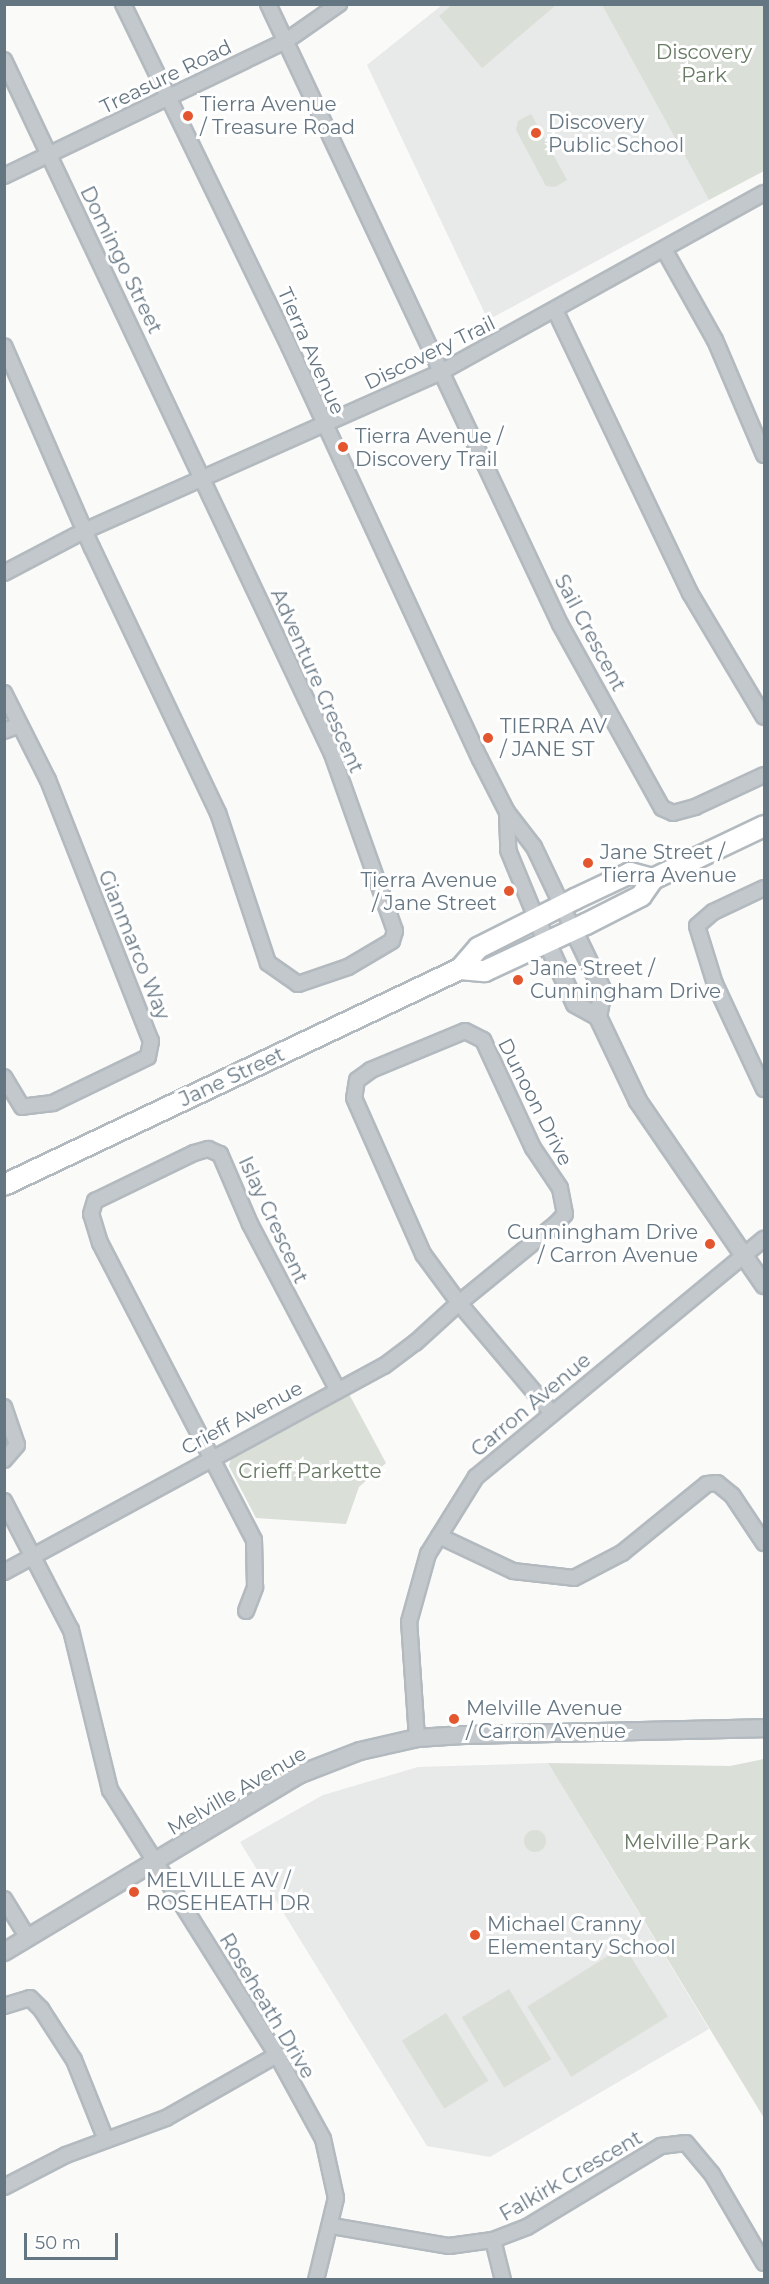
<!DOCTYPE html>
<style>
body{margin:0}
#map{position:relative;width:769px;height:2284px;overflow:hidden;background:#fafaf8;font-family:Montserrat,sans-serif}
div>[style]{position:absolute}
.built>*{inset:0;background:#e8e9e9}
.green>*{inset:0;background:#dadfd7;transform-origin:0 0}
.round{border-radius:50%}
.roads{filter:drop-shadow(2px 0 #b3babf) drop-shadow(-2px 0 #b3babf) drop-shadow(0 2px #b3babf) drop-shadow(0 -2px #b3babf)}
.minor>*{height:14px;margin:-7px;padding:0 7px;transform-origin:7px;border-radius:7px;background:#c3c8cc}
.tertiary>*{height:16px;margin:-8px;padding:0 8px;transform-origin:8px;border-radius:8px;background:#c3c8cc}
.secondary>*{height:20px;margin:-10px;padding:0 10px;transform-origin:10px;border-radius:10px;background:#fff}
.dots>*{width:16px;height:16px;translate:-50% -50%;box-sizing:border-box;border:3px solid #fff;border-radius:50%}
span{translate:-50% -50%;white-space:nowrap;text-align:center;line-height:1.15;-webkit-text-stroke:6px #fff;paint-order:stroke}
.park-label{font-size:20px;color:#687a64}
.street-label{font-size:20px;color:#657683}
.poi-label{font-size:20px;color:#657683}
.left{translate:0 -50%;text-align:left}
.right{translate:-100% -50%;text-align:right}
.frame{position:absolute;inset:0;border:6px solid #657683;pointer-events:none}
.scale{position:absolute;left:24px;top:2233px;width:94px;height:27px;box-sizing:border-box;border:3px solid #657683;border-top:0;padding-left:8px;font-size:18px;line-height:21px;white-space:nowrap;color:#657683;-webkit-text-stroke:4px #fff;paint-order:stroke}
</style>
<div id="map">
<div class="built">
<div style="clip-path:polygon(442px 5px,602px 5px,709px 200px,488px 320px,367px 65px)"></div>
<div style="clip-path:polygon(548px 1763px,709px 2029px,490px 2157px,427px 2146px,240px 1842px,323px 1795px,418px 1767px)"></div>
</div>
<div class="green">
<div style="clip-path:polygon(453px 4px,556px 4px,556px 5px,482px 68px,439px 16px)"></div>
<div style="clip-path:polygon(602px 5px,764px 5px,764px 171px,709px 200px)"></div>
<div style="clip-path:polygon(531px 114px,567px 180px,555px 187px,546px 186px,516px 130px,518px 121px)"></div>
<div style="clip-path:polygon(349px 1394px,386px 1463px,359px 1487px,346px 1524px,256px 1518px,229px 1466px,232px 1454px)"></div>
<div style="clip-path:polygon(764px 1759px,764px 2118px,548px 1763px,730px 1766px)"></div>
<div class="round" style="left:524px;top:1830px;width:22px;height:22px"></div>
<div style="left:624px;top:1946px;width:83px;height:114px;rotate:58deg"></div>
<div style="left:509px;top:1989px;width:82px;height:55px;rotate:59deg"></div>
<div style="left:446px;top:2013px;width:80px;height:52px;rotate:58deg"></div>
</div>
<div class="roads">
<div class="minor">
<div style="left:123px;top:4px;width:380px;rotate:64.1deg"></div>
<div style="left:289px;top:346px;width:455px;rotate:65.2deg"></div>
<div style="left:480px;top:759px;width:59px;rotate:63deg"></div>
<div style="left:507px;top:812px;width:44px;rotate:52.4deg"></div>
<div style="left:534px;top:847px;width:91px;rotate:64.6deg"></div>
<div style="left:268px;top:4px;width:685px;rotate:64.78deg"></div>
<div style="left:560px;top:624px;width:210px;rotate:61deg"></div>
<div style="left:662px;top:808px;width:12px;rotate:24deg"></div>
<div style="left:673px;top:813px;width:23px;rotate:-15deg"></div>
<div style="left:695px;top:807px;width:76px;rotate:-24.9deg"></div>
<div style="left:4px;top:60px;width:768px;rotate:64.7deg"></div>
<div style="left:332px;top:754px;width:188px;rotate:70.4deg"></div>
<div style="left:395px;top:931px;width:10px;rotate:107deg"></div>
<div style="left:392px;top:941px;width:51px;rotate:149.4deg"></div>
<div style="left:348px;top:967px;width:53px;rotate:161.2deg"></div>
<div style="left:298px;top:984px;width:37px;rotate:-145deg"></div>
<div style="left:268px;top:963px;width:158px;rotate:-108.4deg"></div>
<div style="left:218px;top:813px;width:293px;rotate:-115.4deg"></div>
<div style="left:92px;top:548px;width:220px;rotate:-113.5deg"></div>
<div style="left:4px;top:176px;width:313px;rotate:-25.6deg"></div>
<div style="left:286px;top:41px;width:65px;rotate:-34.9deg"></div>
<div style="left:665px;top:251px;width:102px;rotate:60.7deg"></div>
<div style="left:715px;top:340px;width:125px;rotate:66.9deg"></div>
<div style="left:556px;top:312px;width:311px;rotate:64.5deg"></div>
<div style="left:690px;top:593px;width:144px;rotate:59.2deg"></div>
<div style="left:4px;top:573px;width:90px;rotate:-27.7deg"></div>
<div style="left:84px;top:531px;width:391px;rotate:-24deg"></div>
<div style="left:441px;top:372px;width:369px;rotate:-29deg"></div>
<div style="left:4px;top:693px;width:97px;rotate:63.2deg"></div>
<div style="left:48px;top:780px;width:281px;rotate:68.5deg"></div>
<div style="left:151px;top:1041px;width:16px;rotate:101deg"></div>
<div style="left:148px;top:1057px;width:106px;rotate:154.2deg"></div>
<div style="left:53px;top:1103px;width:31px;rotate:173deg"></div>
<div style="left:22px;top:1107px;width:35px;rotate:-121deg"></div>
<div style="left:4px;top:731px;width:17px;rotate:-21deg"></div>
<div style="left:507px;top:812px;width:38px;rotate:88deg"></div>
<div style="left:508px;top:850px;width:74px;rotate:67.6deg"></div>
<div style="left:764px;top:888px;width:56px;rotate:154.8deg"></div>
<div style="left:713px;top:912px;width:21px;rotate:139deg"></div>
<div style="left:697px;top:926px;width:61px;rotate:72.8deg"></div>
<div style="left:715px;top:984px;width:116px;rotate:65deg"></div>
<div style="left:4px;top:1407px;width:40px;rotate:71.1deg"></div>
<div style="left:17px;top:1445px;width:20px;rotate:131deg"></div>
<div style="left:4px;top:1501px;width:145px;rotate:62.6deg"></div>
<div style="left:71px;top:1630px;width:165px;rotate:76.3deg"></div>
<div style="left:110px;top:1790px;width:313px;rotate:57.8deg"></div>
<div style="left:277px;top:2055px;width:96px;rotate:61.3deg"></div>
<div style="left:323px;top:2139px;width:60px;rotate:77.6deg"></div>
<div style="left:336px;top:2198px;width:84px;rotate:103.7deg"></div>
<div style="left:439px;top:1536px;width:82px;rotate:25.3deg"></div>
<div style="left:513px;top:1571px;width:61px;rotate:6.5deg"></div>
<div style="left:574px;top:1578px;width:54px;rotate:-27.5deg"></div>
<div style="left:622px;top:1553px;width:109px;rotate:-39.1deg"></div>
<div style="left:707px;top:1484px;width:10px;rotate:-6deg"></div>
<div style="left:717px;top:1483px;width:19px;rotate:39deg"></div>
<div style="left:732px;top:1495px;width:58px;rotate:56.3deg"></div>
<div style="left:4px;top:1572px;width:432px;rotate:-28.5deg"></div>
<div style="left:384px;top:1366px;width:39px;rotate:-37deg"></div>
<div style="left:415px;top:1343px;width:59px;rotate:-42.3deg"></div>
<div style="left:459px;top:1303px;width:125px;rotate:-39.2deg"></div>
<div style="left:556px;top:1224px;width:13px;rotate:-48deg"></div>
<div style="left:565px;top:1214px;width:26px;rotate:-101deg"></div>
<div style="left:560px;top:1188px;width:48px;rotate:-124deg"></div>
<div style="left:533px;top:1148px;width:119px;rotate:-114.8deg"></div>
<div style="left:483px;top:1040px;width:20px;rotate:-153deg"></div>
<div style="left:465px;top:1031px;width:102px;rotate:157.5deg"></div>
<div style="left:371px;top:1070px;width:17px;rotate:144deg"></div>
<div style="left:357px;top:1080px;width:18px;rotate:99deg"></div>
<div style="left:354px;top:1098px;width:171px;rotate:66.1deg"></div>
<div style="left:423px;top:1254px;width:61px;rotate:53.7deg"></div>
<div style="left:459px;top:1303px;width:143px;rotate:49.8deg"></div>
<div style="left:246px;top:1611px;width:26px;rotate:-69deg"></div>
<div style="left:255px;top:1587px;width:47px;rotate:-91.2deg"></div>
<div style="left:254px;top:1540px;width:335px;rotate:-117.4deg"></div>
<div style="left:100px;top:1243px;width:30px;rotate:-107deg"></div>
<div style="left:91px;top:1214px;width:14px;rotate:-73deg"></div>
<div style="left:95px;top:1201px;width:110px;rotate:-25.9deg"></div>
<div style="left:194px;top:1153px;width:15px;rotate:-16deg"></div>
<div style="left:208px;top:1149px;width:13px;rotate:23deg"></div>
<div style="left:220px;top:1154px;width:76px;rotate:66.8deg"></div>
<div style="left:250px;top:1224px;width:187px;rotate:62.2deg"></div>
<div style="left:417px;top:1738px;width:116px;rotate:-93.9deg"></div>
<div style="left:409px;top:1622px;width:71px;rotate:-74.4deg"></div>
<div style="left:428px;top:1554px;width:91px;rotate:-58.1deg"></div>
<div style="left:476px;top:1477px;width:374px;rotate:-39.6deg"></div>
<div style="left:4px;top:1899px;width:46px;rotate:58.4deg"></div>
<div style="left:4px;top:2006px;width:27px;rotate:-17deg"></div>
<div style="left:30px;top:1998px;width:16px;rotate:45deg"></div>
<div style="left:41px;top:2009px;width:61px;rotate:57.1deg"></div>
<div style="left:74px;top:2060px;width:86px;rotate:68.2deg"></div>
<div style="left:4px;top:2187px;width:70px;rotate:-27.3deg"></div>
<div style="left:66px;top:2155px;width:107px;rotate:-20.3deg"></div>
<div style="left:166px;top:2118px;width:128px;rotate:-29.6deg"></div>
<div style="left:332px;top:2226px;width:119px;rotate:9.7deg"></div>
<div style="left:449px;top:2246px;width:44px;rotate:-7.8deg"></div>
<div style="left:493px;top:2240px;width:36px;rotate:-21deg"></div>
<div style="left:527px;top:2227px;width:157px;rotate:-31.2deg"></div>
<div style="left:661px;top:2146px;width:25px;rotate:-7deg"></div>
<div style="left:686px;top:2143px;width:40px;rotate:50deg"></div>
<div style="left:712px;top:2174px;width:103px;rotate:59.7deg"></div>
<div style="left:493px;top:2240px;width:41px;rotate:76deg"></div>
</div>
<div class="tertiary">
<div style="left:536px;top:918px;width:94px;rotate:65.6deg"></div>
<div style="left:575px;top:1004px;width:26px;rotate:29deg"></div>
<div style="left:598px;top:1017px;width:93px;rotate:64.5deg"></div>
<div style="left:638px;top:1101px;width:223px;rotate:55.6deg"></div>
<div style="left:573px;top:929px;width:69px;rotate:64.2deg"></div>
<div style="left:603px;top:991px;width:26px;rotate:101deg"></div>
<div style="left:4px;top:1952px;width:343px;rotate:-31deg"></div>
<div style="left:298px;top:1775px;width:66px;rotate:-21.2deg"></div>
<div style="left:360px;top:1751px;width:58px;rotate:-12.8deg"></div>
<div style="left:417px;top:1738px;width:46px;rotate:-3.7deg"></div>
<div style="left:463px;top:1735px;width:301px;rotate:-1.3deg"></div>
</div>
<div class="secondary">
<div style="left:460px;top:969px;width:25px;rotate:5deg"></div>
<div style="left:485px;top:971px;width:111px;rotate:-25deg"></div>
<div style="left:586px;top:924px;width:62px;rotate:-27deg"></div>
<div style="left:641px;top:896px;width:21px;rotate:-55deg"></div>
<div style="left:653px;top:879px;width:123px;rotate:-25.5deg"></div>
<div style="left:4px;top:1185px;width:505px;rotate:-25.35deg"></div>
<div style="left:460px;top:969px;width:28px;rotate:-49deg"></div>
<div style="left:478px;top:948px;width:109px;rotate:-26.8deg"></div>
<div style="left:575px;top:899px;width:61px;rotate:-25.3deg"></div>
<div style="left:630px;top:873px;width:24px;rotate:15deg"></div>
</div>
</div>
<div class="dots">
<div style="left:188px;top:116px;background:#e4572e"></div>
<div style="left:536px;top:133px;background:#e4572e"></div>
<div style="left:343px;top:447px;background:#e4572e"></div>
<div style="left:488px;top:738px;background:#e4572e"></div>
<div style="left:588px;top:863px;background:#e4572e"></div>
<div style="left:509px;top:891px;background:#e4572e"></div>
<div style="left:518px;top:980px;background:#e4572e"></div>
<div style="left:710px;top:1244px;background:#e4572e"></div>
<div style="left:454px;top:1719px;background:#e4572e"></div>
<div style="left:134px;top:1892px;background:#e4572e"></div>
<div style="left:475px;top:1935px;background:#e4572e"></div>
</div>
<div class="park-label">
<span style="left:704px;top:64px">Discovery<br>Park</span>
<span style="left:310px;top:1471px">Crieff Parkette</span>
<span style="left:687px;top:1842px">Melville Park</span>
</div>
<div class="street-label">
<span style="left:166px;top:77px;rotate:-26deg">Treasure Road</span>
<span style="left:121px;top:260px;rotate:64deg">Domingo Street</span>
<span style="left:311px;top:351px;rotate:66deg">Tierra Avenue</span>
<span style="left:430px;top:353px;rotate:-26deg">Discovery Trail</span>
<span style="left:590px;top:633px;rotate:62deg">Sail Crescent</span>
<span style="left:317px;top:681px;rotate:66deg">Adventure Crescent</span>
<span style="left:134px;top:945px;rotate:68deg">Gianmarco Way</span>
<span style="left:232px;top:1077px;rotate:-25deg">Jane Street</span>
<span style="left:535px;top:1102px;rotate:63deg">Dunoon Drive</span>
<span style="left:273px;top:1220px;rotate:65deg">Islay Crescent</span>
<span style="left:531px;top:1405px;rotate:-40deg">Carron Avenue</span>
<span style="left:242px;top:1418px;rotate:-28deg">Crieff Avenue</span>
<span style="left:237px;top:1791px;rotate:-30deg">Melville Avenue</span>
<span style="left:267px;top:2006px;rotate:59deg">Roseheath Drive</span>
<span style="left:571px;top:2176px;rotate:-30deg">Falkirk Crescent</span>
</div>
<div class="poi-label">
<span class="left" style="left:200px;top:116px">Tierra Avenue<br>/ Treasure Road</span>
<span class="left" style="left:548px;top:134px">Discovery<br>Public School</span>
<span class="left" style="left:355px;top:448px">Tierra Avenue /<br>Discovery Trail</span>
<span class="left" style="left:500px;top:738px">TIERRA AV<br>/ JANE ST</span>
<span class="left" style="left:600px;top:864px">Jane Street /<br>Tierra Avenue</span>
<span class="right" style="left:497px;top:892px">Tierra Avenue<br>/ Jane Street</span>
<span class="left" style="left:530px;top:980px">Jane Street /<br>Cunningham Drive</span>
<span class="right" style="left:698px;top:1244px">Cunningham Drive<br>/ Carron Avenue</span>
<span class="left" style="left:466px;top:1720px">Melville Avenue<br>/ Carron Avenue</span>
<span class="left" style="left:146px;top:1892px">MELVILLE AV /<br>ROSEHEATH DR</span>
<span class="left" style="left:487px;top:1936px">Michael Cranny<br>Elementary School</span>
</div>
<div class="frame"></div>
<div class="scale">50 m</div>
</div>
